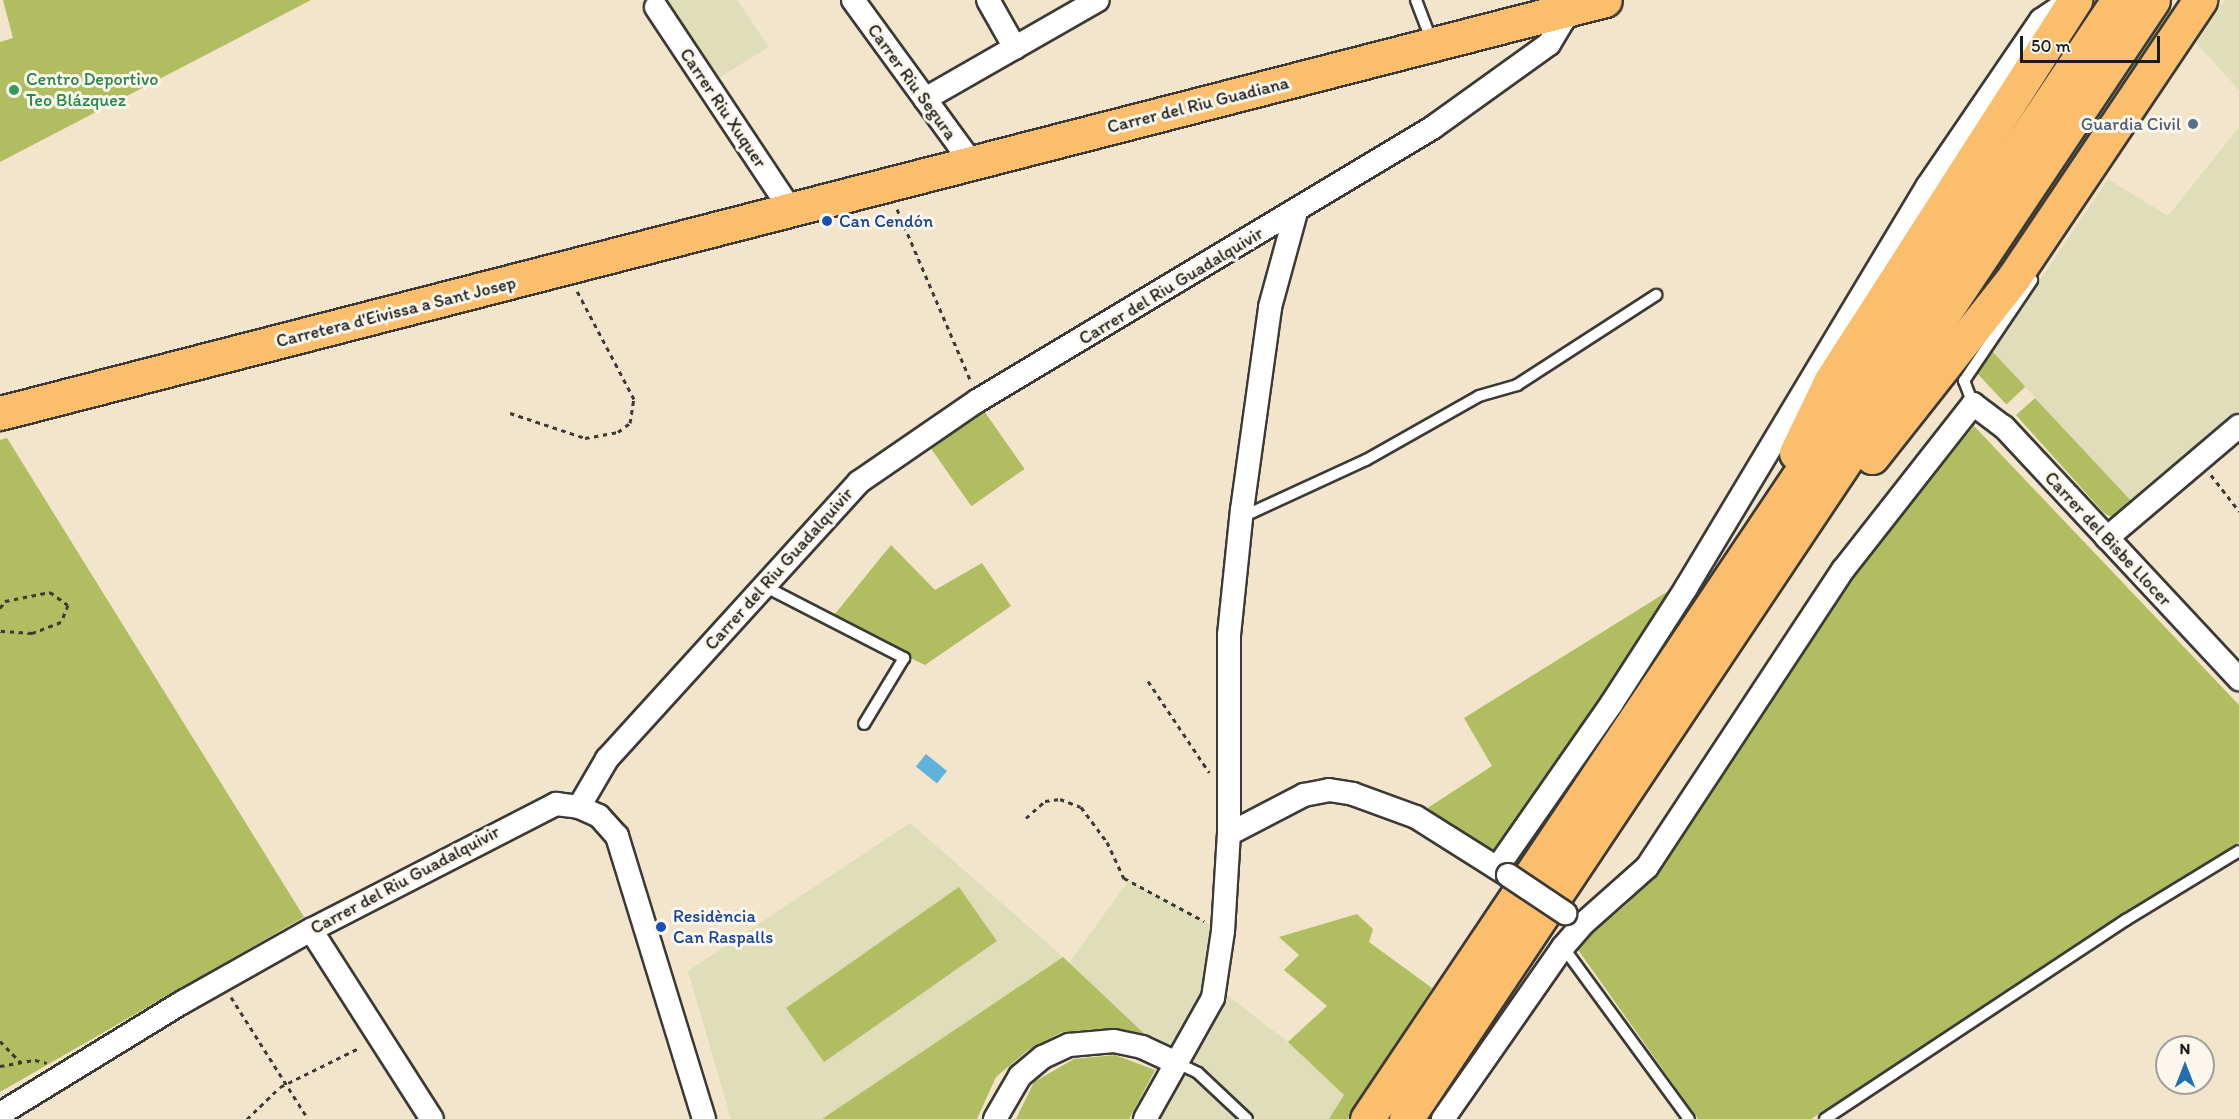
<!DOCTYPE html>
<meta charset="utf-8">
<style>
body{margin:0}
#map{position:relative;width:2239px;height:1119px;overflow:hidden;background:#f3e5cb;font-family:Itim,sans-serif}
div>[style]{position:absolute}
.built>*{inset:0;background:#e0ddbb}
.green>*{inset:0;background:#b0be61;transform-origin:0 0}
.water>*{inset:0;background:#5fb2db;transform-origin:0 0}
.path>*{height:3px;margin-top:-1.5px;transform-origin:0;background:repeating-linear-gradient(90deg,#3c3a36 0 4.5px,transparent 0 9px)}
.roads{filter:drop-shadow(2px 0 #3c3a36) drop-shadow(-2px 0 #3c3a36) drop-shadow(0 2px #3c3a36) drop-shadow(0 -2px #3c3a36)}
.service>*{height:10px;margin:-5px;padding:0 5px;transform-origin:5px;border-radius:5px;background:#fff}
.minor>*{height:22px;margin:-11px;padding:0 11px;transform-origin:11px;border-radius:11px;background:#fff}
.primary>*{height:33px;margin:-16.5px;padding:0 16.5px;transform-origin:16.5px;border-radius:16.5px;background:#fabe6d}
.trunk>*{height:33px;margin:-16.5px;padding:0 16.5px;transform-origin:16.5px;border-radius:16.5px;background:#fabe6d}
.bridges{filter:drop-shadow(2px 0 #3c3a36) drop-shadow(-2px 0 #3c3a36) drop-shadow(0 2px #3c3a36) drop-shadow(0 -2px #3c3a36)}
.minor-bridge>*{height:22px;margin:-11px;padding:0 11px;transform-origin:11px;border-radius:11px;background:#fff}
.dots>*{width:16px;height:16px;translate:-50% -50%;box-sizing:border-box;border:3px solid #fbf7ec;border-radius:50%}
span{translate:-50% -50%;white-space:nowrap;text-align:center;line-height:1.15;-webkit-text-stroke:6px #fbf7ec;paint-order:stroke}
.leisure-label{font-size:18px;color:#27864d}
.left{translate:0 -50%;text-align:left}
.street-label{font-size:18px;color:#1c1c1c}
.service-label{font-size:18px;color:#4e5e75}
.right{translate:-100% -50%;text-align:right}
.transit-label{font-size:18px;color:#164399}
.north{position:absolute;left:2155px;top:1035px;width:60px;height:60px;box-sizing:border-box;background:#fbf7ec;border:2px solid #a29f99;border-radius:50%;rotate:0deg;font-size:16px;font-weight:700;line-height:24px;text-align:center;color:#1c1c1c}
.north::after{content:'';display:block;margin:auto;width:21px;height:27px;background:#1f6fb2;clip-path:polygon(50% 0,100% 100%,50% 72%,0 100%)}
.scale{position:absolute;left:2020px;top:36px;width:140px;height:27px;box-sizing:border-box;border:3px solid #1c1c1c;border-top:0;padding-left:8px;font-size:18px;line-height:21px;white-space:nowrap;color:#1c1c1c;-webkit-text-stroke:4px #fbf7ec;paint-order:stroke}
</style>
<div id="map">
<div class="built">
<div style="clip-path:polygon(644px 0,737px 0,769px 47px,701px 89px)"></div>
<div style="clip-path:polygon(2225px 0,2239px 0,2239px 90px,2196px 43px)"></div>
<div style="clip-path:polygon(2239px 127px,2239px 412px,2134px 504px,1992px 351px,2108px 179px,2168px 216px)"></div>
<div style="clip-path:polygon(910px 823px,1063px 957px,822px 1119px,731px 1119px,688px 971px)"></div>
<div style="clip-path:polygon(1129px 880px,1212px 926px,1207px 980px,1288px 1042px,1344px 1095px,1329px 1119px,1129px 1119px,1155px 1070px,1176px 1048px,1151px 1040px,1069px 963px)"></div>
</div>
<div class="green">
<div style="clip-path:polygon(3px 0,311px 0,0 162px,0 42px,13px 38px)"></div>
<div style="left:1992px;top:351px;width:49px;height:26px;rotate:47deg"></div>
<div style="clip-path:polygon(2035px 398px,2134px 504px,2123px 516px,2109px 516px,2103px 512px,2016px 415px)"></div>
<div style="left:977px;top:401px;width:83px;height:65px;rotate:55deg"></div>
<div style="clip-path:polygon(1974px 426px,2239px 705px,2239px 842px,1811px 1119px,1698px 1119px,1576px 947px,1628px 903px,1848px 580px)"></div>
<div style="clip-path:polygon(7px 438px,304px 917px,0 1092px,0 440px)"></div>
<div style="clip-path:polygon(891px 545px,935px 590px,982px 563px,1011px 606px,925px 665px,830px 620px)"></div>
<div style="clip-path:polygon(1670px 590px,1672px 595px,1494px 856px,1423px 811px,1492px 766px,1464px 718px)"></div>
<div style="left:959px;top:887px;width:66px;height:211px;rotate:55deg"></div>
<div style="clip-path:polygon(1357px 914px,1373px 929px,1369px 942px,1432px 988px,1348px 1119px,1329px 1119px,1344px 1095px,1288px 1042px,1327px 1006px,1284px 970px,1299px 955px,1279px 937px)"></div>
<div style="clip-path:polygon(1063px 957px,1151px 1040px,1097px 1029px,1062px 1032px,1028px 1050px,996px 1077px,977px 1119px,822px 1119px)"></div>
<div style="clip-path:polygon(1115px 1055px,1155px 1070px,1129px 1119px,1016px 1119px,1034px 1082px,1074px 1059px)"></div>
</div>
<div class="water">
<div style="left:926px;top:754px;width:27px;height:16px;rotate:39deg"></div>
</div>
<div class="path">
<div style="left:897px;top:209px;width:188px;rotate:66.8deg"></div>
<div style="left:510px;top:413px;width:79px;rotate:18.4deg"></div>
<div style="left:585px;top:438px;width:34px;rotate:-10deg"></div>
<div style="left:618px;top:432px;width:15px;rotate:-37deg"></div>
<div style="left:630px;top:423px;width:24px;rotate:-81deg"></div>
<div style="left:634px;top:399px;width:122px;rotate:-117.8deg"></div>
<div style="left:2211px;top:475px;width:46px;rotate:52.1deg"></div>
<div style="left:0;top:608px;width:9px;rotate:-54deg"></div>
<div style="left:5px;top:601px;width:46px;rotate:-11.3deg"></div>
<div style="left:50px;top:592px;width:22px;rotate:36deg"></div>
<div style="left:68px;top:605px;width:18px;rotate:112deg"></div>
<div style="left:61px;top:622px;width:31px;rotate:159deg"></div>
<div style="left:32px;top:633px;width:32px;rotate:-176deg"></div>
<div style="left:1148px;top:681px;width:110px;rotate:56.2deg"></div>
<div style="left:1026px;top:818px;width:25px;rotate:-42deg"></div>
<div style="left:1045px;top:801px;width:15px;rotate:-8deg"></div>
<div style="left:1060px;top:799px;width:22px;rotate:21deg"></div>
<div style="left:1081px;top:807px;width:44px;rotate:53.4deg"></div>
<div style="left:1107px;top:842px;width:40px;rotate:65deg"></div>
<div style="left:1124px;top:878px;width:91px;rotate:28.3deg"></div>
<div style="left:231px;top:997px;width:144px;rotate:57.7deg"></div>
<div style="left:0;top:1041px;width:29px;rotate:46deg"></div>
<div style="left:0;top:1066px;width:36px;rotate:-10deg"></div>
<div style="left:35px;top:1060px;width:12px;rotate:14deg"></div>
<div style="left:247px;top:1119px;width:46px;rotate:-44.1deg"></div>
<div style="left:280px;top:1087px;width:90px;rotate:-26.3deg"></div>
</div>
<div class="roads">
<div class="service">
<div style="left:1416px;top:0;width:45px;rotate:69.1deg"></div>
<div style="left:1973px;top:404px;width:25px;rotate:-111deg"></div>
<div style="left:1964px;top:381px;width:122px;rotate:-56deg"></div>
<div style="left:1242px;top:517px;width:136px;rotate:-24.7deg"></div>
<div style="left:1366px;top:460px;width:130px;rotate:-29.5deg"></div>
<div style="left:1479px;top:396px;width:40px;rotate:-16deg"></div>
<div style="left:1517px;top:385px;width:166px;rotate:-32.9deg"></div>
<div style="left:762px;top:585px;width:160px;rotate:27.2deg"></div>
<div style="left:904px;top:658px;width:77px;rotate:121.2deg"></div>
<div style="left:1563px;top:947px;width:213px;rotate:53.8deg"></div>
<div style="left:1177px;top:1063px;width:23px;rotate:25deg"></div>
<div style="left:1198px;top:1073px;width:67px;rotate:43.2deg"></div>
<div style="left:1825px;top:1119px;width:361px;rotate:-33.5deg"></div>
<div style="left:2126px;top:920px;width:132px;rotate:-31.4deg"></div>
</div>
<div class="minor">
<div style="left:853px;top:0;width:202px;rotate:53.9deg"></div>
<div style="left:988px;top:0;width:55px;rotate:60.6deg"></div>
<div style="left:656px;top:7px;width:244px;rotate:56.4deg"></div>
<div style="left:925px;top:99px;width:199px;rotate:-29.8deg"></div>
<div style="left:2107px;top:538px;width:173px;rotate:-40.3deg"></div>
<div style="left:579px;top:807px;width:56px;rotate:-59.7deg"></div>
<div style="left:607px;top:759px;width:374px;rotate:-47.7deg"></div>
<div style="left:859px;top:482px;width:143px;rotate:-34.5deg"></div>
<div style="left:977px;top:401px;width:531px;rotate:-30.96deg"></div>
<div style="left:1432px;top:128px;width:144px;rotate:-35.7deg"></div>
<div style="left:1549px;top:44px;width:27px;rotate:-59deg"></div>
<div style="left:1563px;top:21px;width:9px;rotate:-103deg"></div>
<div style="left:1229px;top:834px;width:85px;rotate:-27.5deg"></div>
<div style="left:1304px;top:795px;width:25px;rotate:-11deg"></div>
<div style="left:1329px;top:790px;width:24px;rotate:9deg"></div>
<div style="left:1353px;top:794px;width:67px;rotate:20.1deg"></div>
<div style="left:1416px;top:817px;width:109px;rotate:32.2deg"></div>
<div style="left:1497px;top:868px;width:201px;rotate:-55.1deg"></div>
<div style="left:1612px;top:703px;width:137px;rotate:-57.2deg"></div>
<div style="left:1686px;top:588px;width:468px;rotate:-59deg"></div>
<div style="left:1927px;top:187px;width:202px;rotate:-55.7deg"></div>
<div style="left:2041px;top:20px;width:32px;rotate:-34deg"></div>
<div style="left:311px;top:930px;width:224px;rotate:57.4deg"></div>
<div style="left:0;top:1114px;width:215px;rotate:-31.5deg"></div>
<div style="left:183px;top:1002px;width:147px;rotate:-29.4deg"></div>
<div style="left:311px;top:930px;width:276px;rotate:-27.2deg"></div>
<div style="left:556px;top:804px;width:23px;rotate:7deg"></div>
<div style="left:579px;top:807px;width:22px;rotate:24deg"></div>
<div style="left:599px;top:816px;width:27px;rotate:48deg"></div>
<div style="left:617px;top:836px;width:296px;rotate:72.9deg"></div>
<div style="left:995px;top:1119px;width:50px;rotate:-59.8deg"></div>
<div style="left:1020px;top:1076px;width:30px;rotate:-40deg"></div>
<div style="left:1043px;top:1057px;width:29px;rotate:-25deg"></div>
<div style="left:1069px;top:1045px;width:45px;rotate:-5.1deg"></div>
<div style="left:1114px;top:1041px;width:29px;rotate:12deg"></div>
<div style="left:1142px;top:1047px;width:38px;rotate:25deg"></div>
<div style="left:1145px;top:1119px;width:139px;rotate:-60.7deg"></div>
<div style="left:1213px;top:998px;width:68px;rotate:-81.5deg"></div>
<div style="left:1223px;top:931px;width:97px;rotate:-86.5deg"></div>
<div style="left:1229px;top:834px;width:199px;rotate:-90deg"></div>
<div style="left:1229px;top:635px;width:126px;rotate:-84.1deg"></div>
<div style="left:1242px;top:510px;width:205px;rotate:-82.1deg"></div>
<div style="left:1270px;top:307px;width:98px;rotate:-74.7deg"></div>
<div style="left:1443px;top:1119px;width:210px;rotate:-55.1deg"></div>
<div style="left:1563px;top:947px;width:32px;rotate:-49deg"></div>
<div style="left:1584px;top:923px;width:84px;rotate:-41.6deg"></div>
<div style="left:1647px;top:867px;width:356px;rotate:-56.6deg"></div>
<div style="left:1843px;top:570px;width:211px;rotate:-51.9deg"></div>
<div style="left:1973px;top:404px;width:39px;rotate:37deg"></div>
<div style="left:2004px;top:427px;width:345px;rotate:47deg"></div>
</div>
<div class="primary">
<div style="left:0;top:413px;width:1657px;rotate:-14.43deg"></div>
</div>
<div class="trunk">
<div style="left:1796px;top:453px;width:79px;rotate:-64.4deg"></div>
<div style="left:1830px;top:382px;width:454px;rotate:-57.3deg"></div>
<div style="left:1872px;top:457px;width:229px;rotate:-51.7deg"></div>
<div style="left:2014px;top:277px;width:334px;rotate:-56.1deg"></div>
<div style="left:1367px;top:1119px;width:1348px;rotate:-56.13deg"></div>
<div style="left:1406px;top:1119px;width:1345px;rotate:-56.27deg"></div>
</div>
</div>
<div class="bridges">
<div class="minor-bridge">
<div style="left:1508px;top:875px;width:69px;rotate:33.7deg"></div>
</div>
</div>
<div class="dots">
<div style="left:14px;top:90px;background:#2e9e5b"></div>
<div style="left:2193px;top:124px;background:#5c6f8a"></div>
<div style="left:827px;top:221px;background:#1a4fb4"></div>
<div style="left:661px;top:927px;background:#1a4fb4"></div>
</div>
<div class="leisure-label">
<span class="left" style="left:26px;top:90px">Centro Deportivo<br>Teo Blázquez</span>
</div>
<div class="street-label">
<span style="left:912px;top:82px;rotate:54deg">Carrer Riu Segura</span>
<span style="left:1198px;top:105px;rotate:-14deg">Carrer del Riu Guadiana</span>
<span style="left:723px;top:108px;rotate:56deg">Carrer Riu Xuquer</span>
<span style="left:1171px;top:286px;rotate:-31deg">Carrer del Riu Guadalquivir</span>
<span style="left:396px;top:312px;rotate:-14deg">Carretera d'Eivissa a Sant Josep</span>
<span style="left:2108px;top:539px;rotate:47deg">Carrer del Bisbe Llocer</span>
<span style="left:779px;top:569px;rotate:-48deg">Carrer del Riu Guadalquivir</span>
<span style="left:405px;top:880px;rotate:-28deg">Carrer del Riu Guadalquivir</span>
</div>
<div class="service-label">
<span class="right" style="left:2181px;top:124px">Guardia Civil</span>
</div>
<div class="transit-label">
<span class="left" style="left:839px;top:221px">Can Cendón</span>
<span class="left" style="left:673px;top:927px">Residència<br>Can Raspalls</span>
</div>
<div class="north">N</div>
<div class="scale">50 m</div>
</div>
